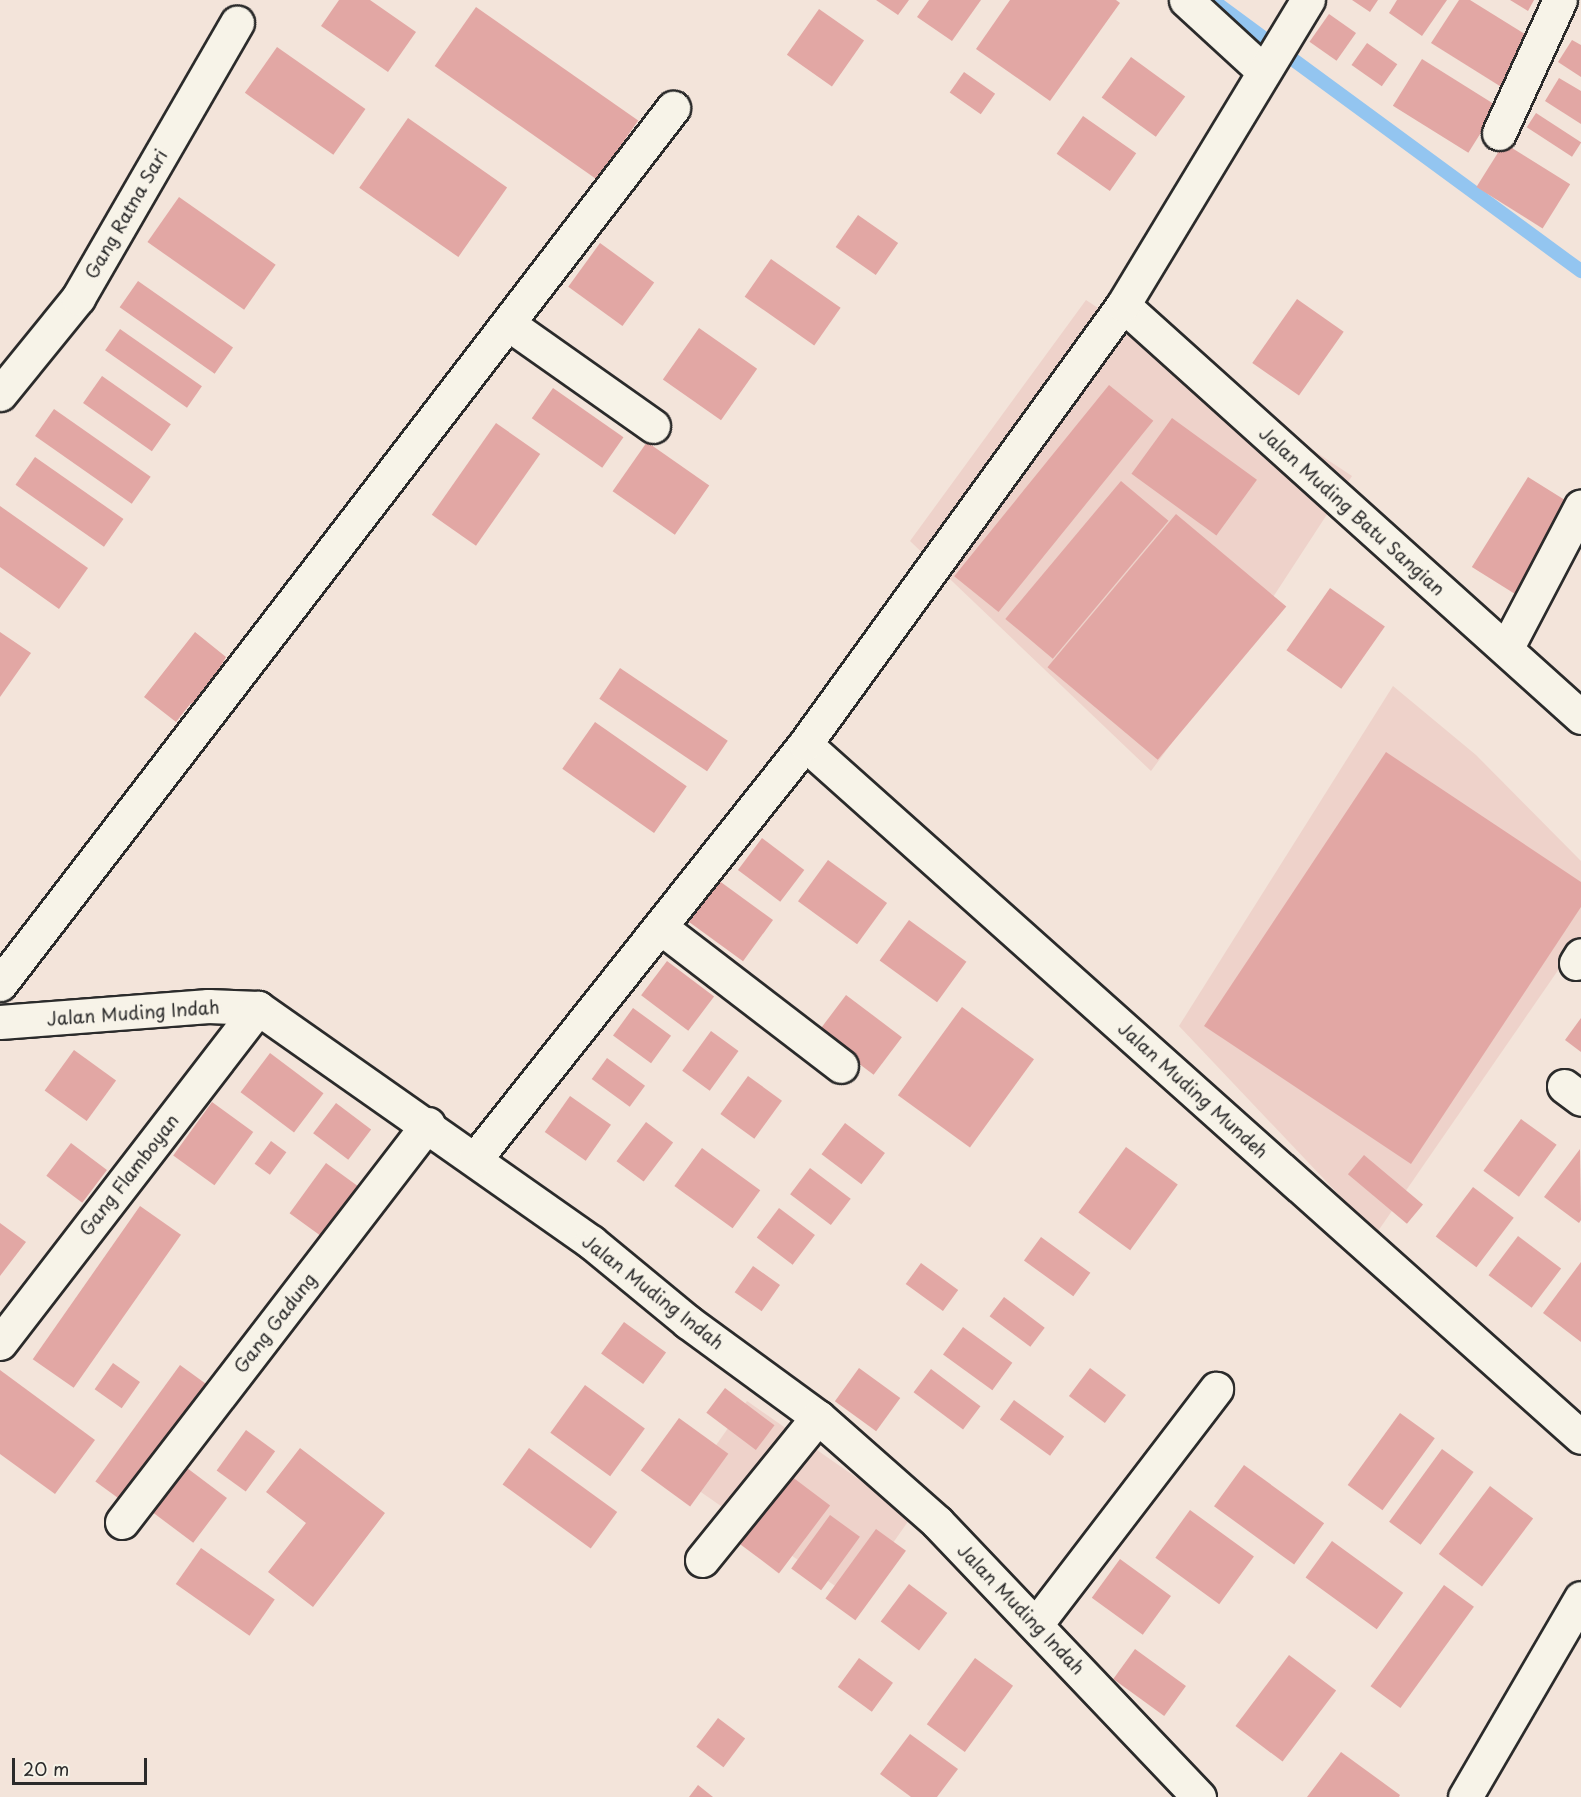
<!DOCTYPE html>
<style>
body{margin:0}
#map{position:relative;width:1581px;height:1797px;overflow:hidden;background:#f3e4da;font-family:"Playpen Sans",sans-serif}
div>[style]{position:absolute}
.built>*{inset:0;background:#eed2ca;transform-origin:0 0}
.stream>*{height:14px;margin:-7px;padding:0 7px;transform-origin:7px;border-radius:7px;background:#93c5f0}
.building>*{inset:0;background:#e2a7a4;transform-origin:0 0}
.roads{filter:drop-shadow(2px 0 #2b2b2b) drop-shadow(-2px 0 #2b2b2b) drop-shadow(0 2px #2b2b2b) drop-shadow(0 -2px #2b2b2b)}
.minor>*{height:33px;margin:-16.5px;padding:0 16.5px;transform-origin:16.5px;border-radius:16.5px;background:#f7f3e8}
span{translate:-50% -50%;white-space:nowrap;text-align:center;line-height:1.15;-webkit-text-stroke:6px #f7f3e8;paint-order:stroke}
.street-label{font-size:18px;color:#2b2b2b}
.scale{position:absolute;left:12px;top:1758px;width:135px;height:27px;box-sizing:border-box;border:3px solid #2b2b2b;border-top:0;padding-left:8px;font-size:18px;line-height:21px;white-space:nowrap;color:#2b2b2b;-webkit-text-stroke:4px #f7f3e8;paint-order:stroke}
</style>
<div id="map">
<div class="built">
<div style="clip-path:polygon(1086px 300px,1352px 476px,1221px 677px,1151px 771px,910px 541px)"></div>
<div style="clip-path:polygon(1393px 686px,1476px 755px,1581px 861px,1581px 937px,1376px 1234px,1179px 1026px)"></div>
<div style="left:747px;top:1401px;width:201px;height:101px;rotate:35deg"></div>
</div>
<div class="stream">
<div style="left:1212px;top:0;width:458px;rotate:36.3deg"></div>
</div>
<div class="building">
<div style="clip-path:polygon(339px 0,370px 0,416px 32px,388px 72px,321px 26px)"></div>
<div style="clip-path:polygon(876px 0,909px 0,898px 15px)"></div>
<div style="clip-path:polygon(929px 0,981px 0,952px 41px,917px 17px)"></div>
<div style="clip-path:polygon(1010px 0,1116px 0,1120px 3px,1050px 101px,976px 49px)"></div>
<div style="clip-path:polygon(1352px 0,1378px 0,1370px 12px)"></div>
<div style="clip-path:polygon(1397px 0,1447px 0,1422px 36px,1389px 13px)"></div>
<div style="clip-path:polygon(1459px 0,1470px 0,1533px 39px,1503px 88px,1431px 43px)"></div>
<div style="clip-path:polygon(1510px 0,1534px 0,1528px 11px)"></div>
<div style="left:476px;top:7px;width:198px;height:72px;rotate:35deg"></div>
<div style="left:819px;top:9px;width:55px;height:56px;rotate:35deg"></div>
<div style="left:1329px;top:14px;width:33px;height:34px;rotate:35deg"></div>
<div style="clip-path:polygon(1572px 40px,1581px 45px,1581px 77px,1558px 62px)"></div>
<div style="left:1367px;top:43px;width:37px;height:27px;rotate:35deg"></div>
<div style="left:277px;top:47px;width:108px;height:56px;rotate:35deg"></div>
<div style="left:1131px;top:57px;width:67px;height:50px;rotate:36deg"></div>
<div style="left:1422px;top:59px;width:89px;height:55px;rotate:32deg"></div>
<div style="left:964px;top:72px;width:38px;height:25px;rotate:35deg"></div>
<div style="clip-path:polygon(1559px 78px,1581px 91px,1581px 124px,1545px 101px)"></div>
<div style="left:1536px;top:113px;width:54px;height:17px;rotate:33deg"></div>
<div style="left:1083px;top:116px;width:65px;height:46px;rotate:35deg"></div>
<div style="left:408px;top:118px;width:121px;height:85px;rotate:35deg"></div>
<div style="left:1504px;top:143px;width:78px;height:52px;rotate:32deg"></div>
<div style="left:179px;top:197px;width:118px;height:55px;rotate:35deg"></div>
<div style="left:858px;top:215px;width:49px;height:39px;rotate:35deg"></div>
<div style="left:600px;top:243px;width:67px;height:54px;rotate:36deg"></div>
<div style="left:771px;top:259px;width:85px;height:46px;rotate:35deg"></div>
<div style="left:138px;top:281px;width:116px;height:32px;rotate:35deg"></div>
<div style="left:1297px;top:299px;width:57px;height:78px;rotate:35deg"></div>
<div style="left:699px;top:328px;width:71px;height:63px;rotate:35deg"></div>
<div style="left:120px;top:329px;width:100px;height:26px;rotate:35deg"></div>
<div style="left:102px;top:376px;width:84px;height:33px;rotate:35deg"></div>
<div style="left:1109px;top:385px;width:57px;height:246px;rotate:39deg"></div>
<div style="left:553px;top:388px;width:86px;height:37px;rotate:35deg"></div>
<div style="left:54px;top:409px;width:118px;height:33px;rotate:35deg"></div>
<div style="left:1172px;top:418px;width:105px;height:69px;rotate:36deg"></div>
<div style="left:496px;top:423px;width:54px;height:112px;rotate:35deg"></div>
<div style="left:647px;top:442px;width:76px;height:60px;rotate:35deg"></div>
<div style="left:35px;top:457px;width:108px;height:34px;rotate:35deg"></div>
<div style="left:1528px;top:477px;width:60px;height:106px;rotate:32deg"></div>
<div style="left:1121px;top:481px;width:62px;height:180px;rotate:40deg"></div>
<div style="clip-path:polygon(0 506px,88px 568px,59px 609px,0 567px)"></div>
<div style="left:1176px;top:514px;width:144px;height:200px;rotate:40deg"></div>
<div style="left:1330px;top:588px;width:67px;height:76px;rotate:35deg"></div>
<div style="clip-path:polygon(0 632px,31px 653px,0 697px)"></div>
<div style="clip-path:polygon(195px 632px,226px 657px,196px 708px,191px 703px,176px 722px,144px 697px)"></div>
<div style="left:620px;top:668px;width:130px;height:37px;rotate:34deg"></div>
<div style="left:595px;top:722px;width:112px;height:57px;rotate:35deg"></div>
<div style="clip-path:polygon(1386px 752px,1581px 882px,1581px 907px,1411px 1164px,1204px 1026px)"></div>
<div style="left:762px;top:838px;width:53px;height:40px;rotate:37deg"></div>
<div style="left:828px;top:860px;width:73px;height:51px;rotate:36deg"></div>
<div style="left:718px;top:880px;width:68px;height:51px;rotate:36deg"></div>
<div style="left:909px;top:920px;width:71px;height:50px;rotate:36deg"></div>
<div style="left:667px;top:961px;width:59px;height:43px;rotate:37deg"></div>
<div style="left:846px;top:995px;width:70px;height:47px;rotate:37deg"></div>
<div style="left:962px;top:1007px;width:89px;height:109px;rotate:36deg"></div>
<div style="left:633px;top:1008px;width:47px;height:34px;rotate:36deg"></div>
<div style="clip-path:polygon(1581px 1018px,1581px 1052px,1565px 1040px)"></div>
<div style="left:711px;top:1031px;width:34px;height:49px;rotate:36deg"></div>
<div style="left:74px;top:1050px;width:52px;height:50px;rotate:36deg"></div>
<div style="left:270px;top:1053px;width:67px;height:49px;rotate:37deg"></div>
<div style="left:607px;top:1058px;width:47px;height:26px;rotate:36deg"></div>
<div style="left:748px;top:1076px;width:42px;height:47px;rotate:36deg"></div>
<div style="left:570px;top:1096px;width:50px;height:44px;rotate:35deg"></div>
<div style="left:212px;top:1102px;width:51px;height:66px;rotate:36deg"></div>
<div style="left:336px;top:1103px;width:44px;height:38px;rotate:37deg"></div>
<div style="left:1521px;top:1119px;width:44px;height:64px;rotate:36deg"></div>
<div style="left:646px;top:1122px;width:34px;height:49px;rotate:37deg"></div>
<div style="left:845px;top:1123px;width:50px;height:39px;rotate:37deg"></div>
<div style="left:271px;top:1141px;width:19px;height:28px;rotate:36deg"></div>
<div style="left:71px;top:1143px;width:45px;height:41px;rotate:37deg"></div>
<div style="left:1126px;top:1147px;width:64px;height:81px;rotate:36deg"></div>
<div style="left:702px;top:1148px;width:72px;height:47px;rotate:36deg"></div>
<div style="clip-path:polygon(1580px 1149px,1581px 1220px,1579px 1223px,1544px 1197px)"></div>
<div style="left:1364px;top:1155px;width:77px;height:25px;rotate:40deg"></div>
<div style="left:326px;top:1163px;width:52px;height:62px;rotate:36deg"></div>
<div style="left:810px;top:1168px;width:51px;height:33px;rotate:37deg"></div>
<div style="left:1473px;top:1187px;width:51px;height:62px;rotate:37deg"></div>
<div style="left:140px;top:1206px;width:50px;height:187px;rotate:35deg"></div>
<div style="left:779px;top:1208px;width:45px;height:37px;rotate:37deg"></div>
<div style="clip-path:polygon(0 1223px,26px 1242px,0 1276px)"></div>
<div style="left:1518px;top:1236px;width:54px;height:49px;rotate:37deg"></div>
<div style="left:1041px;top:1237px;width:61px;height:29px;rotate:36deg"></div>
<div style="clip-path:polygon(1581px 1262px,1581px 1342px,1543px 1313px)"></div>
<div style="left:921px;top:1263px;width:46px;height:26px;rotate:36deg"></div>
<div style="left:753px;top:1266px;width:33px;height:32px;rotate:35deg"></div>
<div style="left:1004px;top:1297px;width:51px;height:24px;rotate:37deg"></div>
<div style="left:624px;top:1322px;width:52px;height:39px;rotate:36deg"></div>
<div style="left:963px;top:1327px;width:61px;height:34px;rotate:36deg"></div>
<div style="left:113px;top:1363px;width:33px;height:32px;rotate:35deg"></div>
<div style="left:180px;top:1365px;width:37px;height:144px;rotate:36deg"></div>
<div style="left:859px;top:1368px;width:51px;height:41px;rotate:36deg"></div>
<div style="left:1090px;top:1368px;width:45px;height:35px;rotate:37deg"></div>
<div style="left:931px;top:1369px;width:62px;height:29px;rotate:37deg"></div>
<div style="clip-path:polygon(0 1370px,95px 1440px,55px 1494px,0 1454px)"></div>
<div style="left:585px;top:1385px;width:74px;height:59px;rotate:36deg"></div>
<div style="left:725px;top:1388px;width:62px;height:31px;rotate:37deg"></div>
<div style="left:1014px;top:1400px;width:62px;height:24px;rotate:36deg"></div>
<div style="left:1400px;top:1413px;width:43px;height:89px;rotate:36deg"></div>
<div style="left:679px;top:1418px;width:61px;height:65px;rotate:36deg"></div>
<div style="left:246px;top:1430px;width:36px;height:50px;rotate:36deg"></div>
<div style="clip-path:polygon(300px 1448px,385px 1513px,313px 1607px,268px 1572px,306px 1523px,266px 1492px)"></div>
<div style="left:529px;top:1448px;width:109px;height:45px;rotate:36deg"></div>
<div style="left:1442px;top:1449px;width:39px;height:90px;rotate:36deg"></div>
<div style="left:1244px;top:1465px;width:99px;height:51px;rotate:36deg"></div>
<div style="left:187px;top:1468px;width:50px;height:56px;rotate:37deg"></div>
<div style="left:787px;top:1473px;width:54px;height:85px;rotate:37deg"></div>
<div style="left:1490px;top:1486px;width:54px;height:85px;rotate:37deg"></div>
<div style="left:1190px;top:1510px;width:79px;height:59px;rotate:36deg"></div>
<div style="left:830px;top:1515px;width:37px;height:66px;rotate:36deg"></div>
<div style="left:876px;top:1529px;width:37px;height:86px;rotate:36deg"></div>
<div style="left:1332px;top:1541px;width:88px;height:45px;rotate:36deg"></div>
<div style="left:201px;top:1548px;width:90px;height:44px;rotate:35deg"></div>
<div style="left:1120px;top:1559px;width:63px;height:48px;rotate:36deg"></div>
<div style="left:909px;top:1584px;width:48px;height:47px;rotate:37deg"></div>
<div style="left:1444px;top:1585px;width:37px;height:125px;rotate:36deg"></div>
<div style="left:1135px;top:1649px;width:63px;height:37px;rotate:36deg"></div>
<div style="left:1289px;top:1655px;width:59px;height:89px;rotate:37deg"></div>
<div style="left:859px;top:1658px;width:42px;height:36px;rotate:36deg"></div>
<div style="left:975px;top:1658px;width:47px;height:82px;rotate:36deg"></div>
<div style="left:718px;top:1718px;width:34px;height:36px;rotate:37deg"></div>
<div style="clip-path:polygon(910px 1734px,958px 1769px,937px 1797px,911px 1797px,880px 1774px)"></div>
<div style="clip-path:polygon(1341px 1752px,1400px 1795px,1399px 1797px,1307px 1797px)"></div>
<div style="clip-path:polygon(698px 1785px,713px 1797px,689px 1797px)"></div>
</div>
<div class="roads">
<div class="minor">
<div style="left:1186px;top:0;width:102px;rotate:42.6deg"></div>
<div style="left:1499px;top:133px;width:146px;rotate:-65.4deg"></div>
<div style="left:1123px;top:305px;width:616px;rotate:41.97deg"></div>
<div style="left:510px;top:325px;width:175px;rotate:35.2deg"></div>
<div style="left:0;top:394px;width:124px;rotate:-50.9deg"></div>
<div style="left:78px;top:298px;width:318px;rotate:-60deg"></div>
<div style="left:1506px;top:649px;width:161px;rotate:-62.3deg"></div>
<div style="left:805px;top:744px;width:1040px;rotate:41.77deg"></div>
<div style="left:660px;top:927px;width:228px;rotate:37.5deg"></div>
<div style="left:1576px;top:963px;width:9px;rotate:-58deg"></div>
<div style="left:0;top:984px;width:1105px;rotate:-52.47deg"></div>
<div style="left:0;top:1022px;width:209px;rotate:-4.4deg"></div>
<div style="left:208px;top:1006px;width:50px;rotate:2.3deg"></div>
<div style="left:258px;top:1008px;width:407px;rotate:35.1deg"></div>
<div style="left:591px;top:1242px;width:126px;rotate:39.5deg"></div>
<div style="left:688px;top:1322px;width:161px;rotate:36.2deg"></div>
<div style="left:818px;top:1417px;width:159px;rotate:41.4deg"></div>
<div style="left:937px;top:1522px;width:380px;rotate:46.4deg"></div>
<div style="left:1564px;top:1086px;width:21px;rotate:37deg"></div>
<div style="left:475px;top:1159px;width:530px;rotate:-51.51deg"></div>
<div style="left:805px;top:744px;width:542px;rotate:-54.08deg"></div>
<div style="left:1123px;top:305px;width:357px;rotate:-58.8deg"></div>
<div style="left:0;top:1343px;width:423px;rotate:-52.4deg"></div>
<div style="left:122px;top:1522px;width:502px;rotate:-52.45deg"></div>
<div style="left:702px;top:1560px;width:184px;rotate:-51deg"></div>
<div style="left:1037px;top:1623px;width:295px;rotate:-52.6deg"></div>
<div style="left:1465px;top:1797px;width:230px;rotate:-59.8deg"></div>
</div>
</div>
<div class="street-label">
<span style="left:126px;top:214px;rotate:-60deg">Gang Ratna Sari</span>
<span style="left:1352px;top:511px;rotate:42deg">Jalan Muding Batu Sangian</span>
<span style="left:133px;top:1013px;rotate:-4deg">Jalan Muding Indah</span>
<span style="left:1193px;top:1090px;rotate:42deg">Jalan Muding Mundeh</span>
<span style="left:129px;top:1175px;rotate:-52deg">Gang Flamboyan</span>
<span style="left:653px;top:1292px;rotate:38deg">Jalan Muding Indah</span>
<span style="left:275px;top:1323px;rotate:-52deg">Gang Gadung</span>
<span style="left:1021px;top:1609px;rotate:46deg">Jalan Muding Indah</span>
</div>
<div class="scale">20 m</div>
</div>
